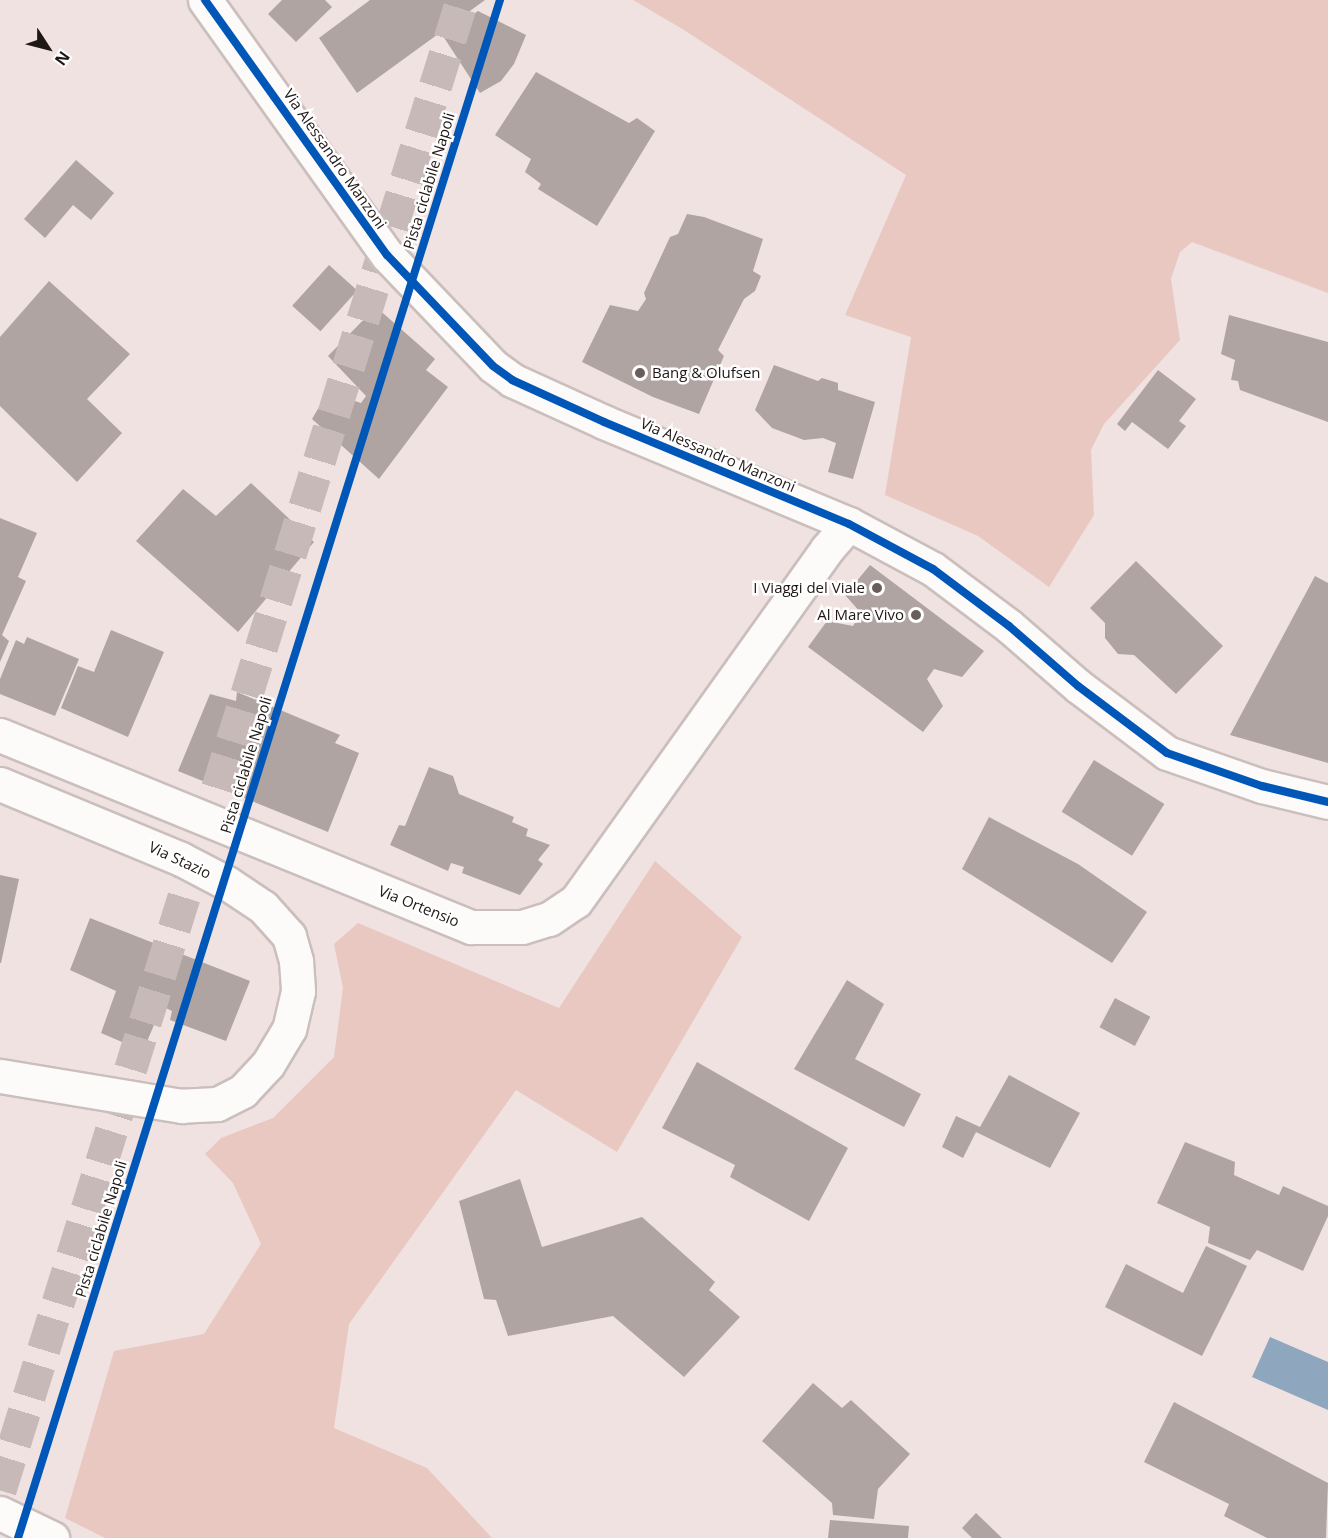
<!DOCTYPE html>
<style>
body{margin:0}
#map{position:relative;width:1328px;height:1538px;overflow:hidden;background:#f0e2e0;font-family:"Open Sans",sans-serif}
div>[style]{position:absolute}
.green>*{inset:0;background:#e9c8c1}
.water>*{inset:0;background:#8ea6be}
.building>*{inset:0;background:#afa4a2;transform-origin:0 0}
.primary-tunnel>*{height:33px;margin-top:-16.5px;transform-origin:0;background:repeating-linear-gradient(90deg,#c6b9b7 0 33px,transparent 0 49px)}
.roads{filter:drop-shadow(2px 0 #cabfbd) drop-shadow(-2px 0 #cabfbd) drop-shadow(0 2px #cabfbd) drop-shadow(0 -2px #cabfbd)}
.minor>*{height:33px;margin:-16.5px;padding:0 16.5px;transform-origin:16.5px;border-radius:16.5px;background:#fdfbfa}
.tertiary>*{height:33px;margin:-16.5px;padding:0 16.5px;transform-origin:16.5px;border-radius:16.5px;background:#fdfbfa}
.cycleway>*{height:8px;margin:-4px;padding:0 4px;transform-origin:4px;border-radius:4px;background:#0057b8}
.dots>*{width:16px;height:16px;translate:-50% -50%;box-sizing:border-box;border:3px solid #fff;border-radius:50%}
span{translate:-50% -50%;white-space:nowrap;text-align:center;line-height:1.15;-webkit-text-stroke:5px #fff;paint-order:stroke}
.street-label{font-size:15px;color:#1f1715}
.poi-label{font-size:15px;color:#1f1715}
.left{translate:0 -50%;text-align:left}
.right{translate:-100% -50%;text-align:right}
.north{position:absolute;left:18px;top:18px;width:60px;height:60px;-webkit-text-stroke:4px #fff;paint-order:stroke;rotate:126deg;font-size:16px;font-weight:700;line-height:24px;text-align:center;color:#1f1715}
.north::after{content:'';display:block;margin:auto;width:21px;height:27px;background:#1f1715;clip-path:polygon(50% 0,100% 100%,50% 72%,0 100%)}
</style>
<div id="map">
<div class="green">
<div style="clip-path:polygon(633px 0,1328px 0,1328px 293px,1192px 242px,1180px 252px,1171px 279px,1180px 340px,1104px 424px,1091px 450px,1094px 515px,1049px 587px,978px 536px,885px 495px,911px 337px,845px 315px,906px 175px,684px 30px)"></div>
<div style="clip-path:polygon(655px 861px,742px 937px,617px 1152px,516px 1090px,349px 1324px,334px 1428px,427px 1468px,492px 1538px,105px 1538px,65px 1518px,114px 1351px,204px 1334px,261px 1244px,233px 1183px,205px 1154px,221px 1138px,273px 1118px,334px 1057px,343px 988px,334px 944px,358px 923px,559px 1008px)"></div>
</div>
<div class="water">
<div style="clip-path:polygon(1270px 1337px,1328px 1362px,1328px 1410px,1252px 1377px)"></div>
</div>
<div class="building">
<div style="clip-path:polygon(282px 0,325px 0,332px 7px,296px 42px,268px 14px)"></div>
<div style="clip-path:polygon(370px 0,485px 0,357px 93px,319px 38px)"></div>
<div style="clip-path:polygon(478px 11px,526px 35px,514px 64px,501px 81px,480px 93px,443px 36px)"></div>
<div style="clip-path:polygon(536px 72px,629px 123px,637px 118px,655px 131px,597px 226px,538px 189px,541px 184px,525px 172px,531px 159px,495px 135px)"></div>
<div style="clip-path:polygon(76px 160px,114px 193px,91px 220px,73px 205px,45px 238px,24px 219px)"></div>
<div style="clip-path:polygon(687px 214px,704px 217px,763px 239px,753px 271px,761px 276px,755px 291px,744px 299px,718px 350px,724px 356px,699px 414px,653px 397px,582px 362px,610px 305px,638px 311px,646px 299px,644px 293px,670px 237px,678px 234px)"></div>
<div style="left:329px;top:265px;width:38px;height:55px;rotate:42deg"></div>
<div style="clip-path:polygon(49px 281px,130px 354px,87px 399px,122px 433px,77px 482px,0 406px,0 337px)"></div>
<div style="clip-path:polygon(376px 307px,435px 359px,426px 370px,448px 387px,379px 479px,312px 419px,328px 392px,361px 403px,366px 396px,328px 356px)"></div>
<div style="clip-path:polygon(1229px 315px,1328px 342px,1328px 422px,1240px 390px,1238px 381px,1231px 380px,1235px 360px,1221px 354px)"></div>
<div style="clip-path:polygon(774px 365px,818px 381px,822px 378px,838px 383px,838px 390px,875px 402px,853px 479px,828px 472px,836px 443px,823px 438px,804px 440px,772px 428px,755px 410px)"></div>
<div style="clip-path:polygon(1158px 370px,1196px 399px,1179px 421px,1186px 426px,1168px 449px,1132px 422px,1125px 431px,1117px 424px)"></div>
<div style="clip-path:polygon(251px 483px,314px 542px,238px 632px,136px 541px,183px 489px,216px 516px)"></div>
<div style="clip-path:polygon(0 518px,37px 533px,18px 577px,26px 581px,2px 635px,9px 641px,0 662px)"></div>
<div style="clip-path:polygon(1136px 561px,1223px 646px,1176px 694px,1134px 655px,1118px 654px,1105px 638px,1105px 623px,1090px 608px)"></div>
<div style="clip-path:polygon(870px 565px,984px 651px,962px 677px,934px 669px,927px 679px,943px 706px,923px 732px,808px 647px,827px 621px,853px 626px,861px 613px,845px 595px)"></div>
<div style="clip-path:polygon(1315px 576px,1328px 583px,1328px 763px,1230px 735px)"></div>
<div style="clip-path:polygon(111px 630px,164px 652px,128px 737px,61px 708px,78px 666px,94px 672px)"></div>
<div style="clip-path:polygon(27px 637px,79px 659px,55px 716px,0 694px,0 679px,16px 640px,24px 644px)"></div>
<div style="clip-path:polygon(237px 692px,340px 735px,335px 743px,359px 753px,328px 832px,178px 771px,210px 694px,236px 701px)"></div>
<div style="left:1094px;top:760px;width:83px;height:61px;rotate:32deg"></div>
<div style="clip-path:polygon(429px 767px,453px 776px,459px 794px,514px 817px,512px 822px,528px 829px,526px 836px,550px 845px,538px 860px,543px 864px,520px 895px,462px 873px,464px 867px,451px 863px,448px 871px,390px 845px,399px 825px,405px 826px)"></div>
<div style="clip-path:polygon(989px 817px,1078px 864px,1147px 912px,1112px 963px,962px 869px)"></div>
<div style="clip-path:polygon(0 875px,19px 879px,1px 963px,0 963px)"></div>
<div style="clip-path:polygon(90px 918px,250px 981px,226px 1041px,170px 1020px,172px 1011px,162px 1006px,143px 1051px,101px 1033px,116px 991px,70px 970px)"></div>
<div style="clip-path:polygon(847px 980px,884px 1004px,855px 1059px,921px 1094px,904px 1127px,794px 1069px)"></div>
<div style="left:1115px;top:998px;width:40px;height:33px;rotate:28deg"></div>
<div style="clip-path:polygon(697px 1062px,848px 1148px,809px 1221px,730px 1177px,735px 1165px,662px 1128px)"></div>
<div style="clip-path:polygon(1009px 1075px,1080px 1113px,1050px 1168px,976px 1132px,963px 1158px,942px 1147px,956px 1116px,980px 1127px)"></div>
<div style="clip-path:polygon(1185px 1142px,1235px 1162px,1234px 1175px,1279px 1195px,1283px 1186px,1328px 1206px,1328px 1216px,1303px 1271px,1257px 1250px,1250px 1260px,1208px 1243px,1210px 1227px,1157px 1203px)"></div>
<div style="clip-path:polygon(520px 1179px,542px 1247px,642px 1217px,715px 1282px,709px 1290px,740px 1317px,684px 1377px,613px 1316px,508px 1336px,496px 1300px,484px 1299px,459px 1201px)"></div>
<div style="clip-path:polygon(1206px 1246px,1247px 1266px,1202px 1356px,1105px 1307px,1126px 1264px,1183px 1293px)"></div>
<div style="clip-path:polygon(813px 1383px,842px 1408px,851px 1400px,910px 1454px,878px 1489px,874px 1519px,833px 1515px,832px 1503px,762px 1441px)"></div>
<div style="clip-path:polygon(1174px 1402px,1328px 1483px,1326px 1538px,1267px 1538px,1224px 1516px,1229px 1504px,1144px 1462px)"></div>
<div style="clip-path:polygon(976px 1513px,1002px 1538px,972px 1538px,962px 1528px)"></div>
<div style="clip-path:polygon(830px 1520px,909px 1526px,908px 1538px,828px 1538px)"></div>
</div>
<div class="primary-tunnel">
<div style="left:0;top:1490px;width:1560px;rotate:-72.77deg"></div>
</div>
<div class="roads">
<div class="minor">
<div style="left:0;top:735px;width:509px;rotate:22.18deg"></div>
<div style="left:471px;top:927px;width:51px"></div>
<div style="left:522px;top:927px;width:28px;rotate:-17deg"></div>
<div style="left:549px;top:919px;width:32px;rotate:-34deg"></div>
<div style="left:576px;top:901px;width:432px;rotate:-54.5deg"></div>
<div style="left:827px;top:549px;width:33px;rotate:-49deg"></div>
<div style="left:0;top:784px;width:196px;rotate:22.5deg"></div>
<div style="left:181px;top:859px;width:52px;rotate:27.6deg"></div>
<div style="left:227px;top:883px;width:43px;rotate:33.7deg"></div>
<div style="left:263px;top:907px;width:39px;rotate:48deg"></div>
<div style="left:289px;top:936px;width:26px;rotate:74deg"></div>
<div style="left:296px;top:961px;width:30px;rotate:86deg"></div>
<div style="left:298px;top:991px;width:39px;rotate:103deg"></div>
<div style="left:289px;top:1029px;width:41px;rotate:121deg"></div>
<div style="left:268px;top:1064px;width:37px;rotate:133deg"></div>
<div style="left:243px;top:1091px;width:29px;rotate:153deg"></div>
<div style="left:217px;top:1104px;width:35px;rotate:177deg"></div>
<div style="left:182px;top:1106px;width:184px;rotate:-170.6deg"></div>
<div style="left:0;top:1513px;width:58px;rotate:25.7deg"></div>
</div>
<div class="tertiary">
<div style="left:205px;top:0;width:313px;rotate:54.5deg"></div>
<div style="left:387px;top:255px;width:153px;rotate:46.3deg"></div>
<div style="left:493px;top:366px;width:24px;rotate:36deg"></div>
<div style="left:512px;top:380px;width:101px;rotate:24.5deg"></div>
<div style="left:604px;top:422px;width:265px;rotate:22.6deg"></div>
<div style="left:849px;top:524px;width:95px;rotate:28.2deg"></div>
<div style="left:933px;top:569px;width:95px;rotate:36.9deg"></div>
<div style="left:1009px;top:626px;width:91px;rotate:41deg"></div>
<div style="left:1078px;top:686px;width:111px;rotate:37deg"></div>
<div style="left:1167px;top:753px;width:101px;rotate:19.2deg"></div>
<div style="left:1262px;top:786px;width:68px;rotate:13.6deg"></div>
</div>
</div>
<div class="cycleway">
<div style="left:205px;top:0;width:313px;rotate:54.5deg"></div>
<div style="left:387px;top:255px;width:153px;rotate:46.3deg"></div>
<div style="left:493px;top:366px;width:24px;rotate:36deg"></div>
<div style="left:512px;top:380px;width:101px;rotate:24.5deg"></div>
<div style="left:604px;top:422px;width:265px;rotate:22.6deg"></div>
<div style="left:849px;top:524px;width:95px;rotate:28.2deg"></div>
<div style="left:933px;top:569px;width:95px;rotate:36.9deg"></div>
<div style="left:1009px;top:626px;width:91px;rotate:41deg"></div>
<div style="left:1078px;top:686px;width:111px;rotate:37deg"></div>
<div style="left:1167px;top:753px;width:101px;rotate:19.2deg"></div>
<div style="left:1262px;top:786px;width:68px;rotate:13.6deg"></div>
<div style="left:18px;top:1538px;width:1612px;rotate:-72.6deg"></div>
</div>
<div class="dots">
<div style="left:640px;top:373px;background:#685e5c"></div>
<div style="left:877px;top:588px;background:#685e5c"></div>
<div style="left:916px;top:615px;background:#685e5c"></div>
</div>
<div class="street-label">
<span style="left:335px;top:159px;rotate:55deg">Via Alessandro Manzoni</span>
<span style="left:429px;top:181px;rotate:-73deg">Pista ciclabile Napoli</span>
<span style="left:718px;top:455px;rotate:23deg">Via Alessandro Manzoni</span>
<span style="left:246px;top:765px;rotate:-73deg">Pista ciclabile Napoli</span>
<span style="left:180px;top:860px;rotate:25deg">Via Stazio</span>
<span style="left:419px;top:906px;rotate:22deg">Via Ortensio</span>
<span style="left:101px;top:1229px;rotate:-73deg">Pista ciclabile Napoli</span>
</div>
<div class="poi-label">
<span class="left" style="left:652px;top:373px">Bang &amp; Olufsen</span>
<span class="right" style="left:865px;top:588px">I Viaggi del Viale</span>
<span class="right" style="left:904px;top:615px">Al Mare Vivo</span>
</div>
<div class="north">N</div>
</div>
